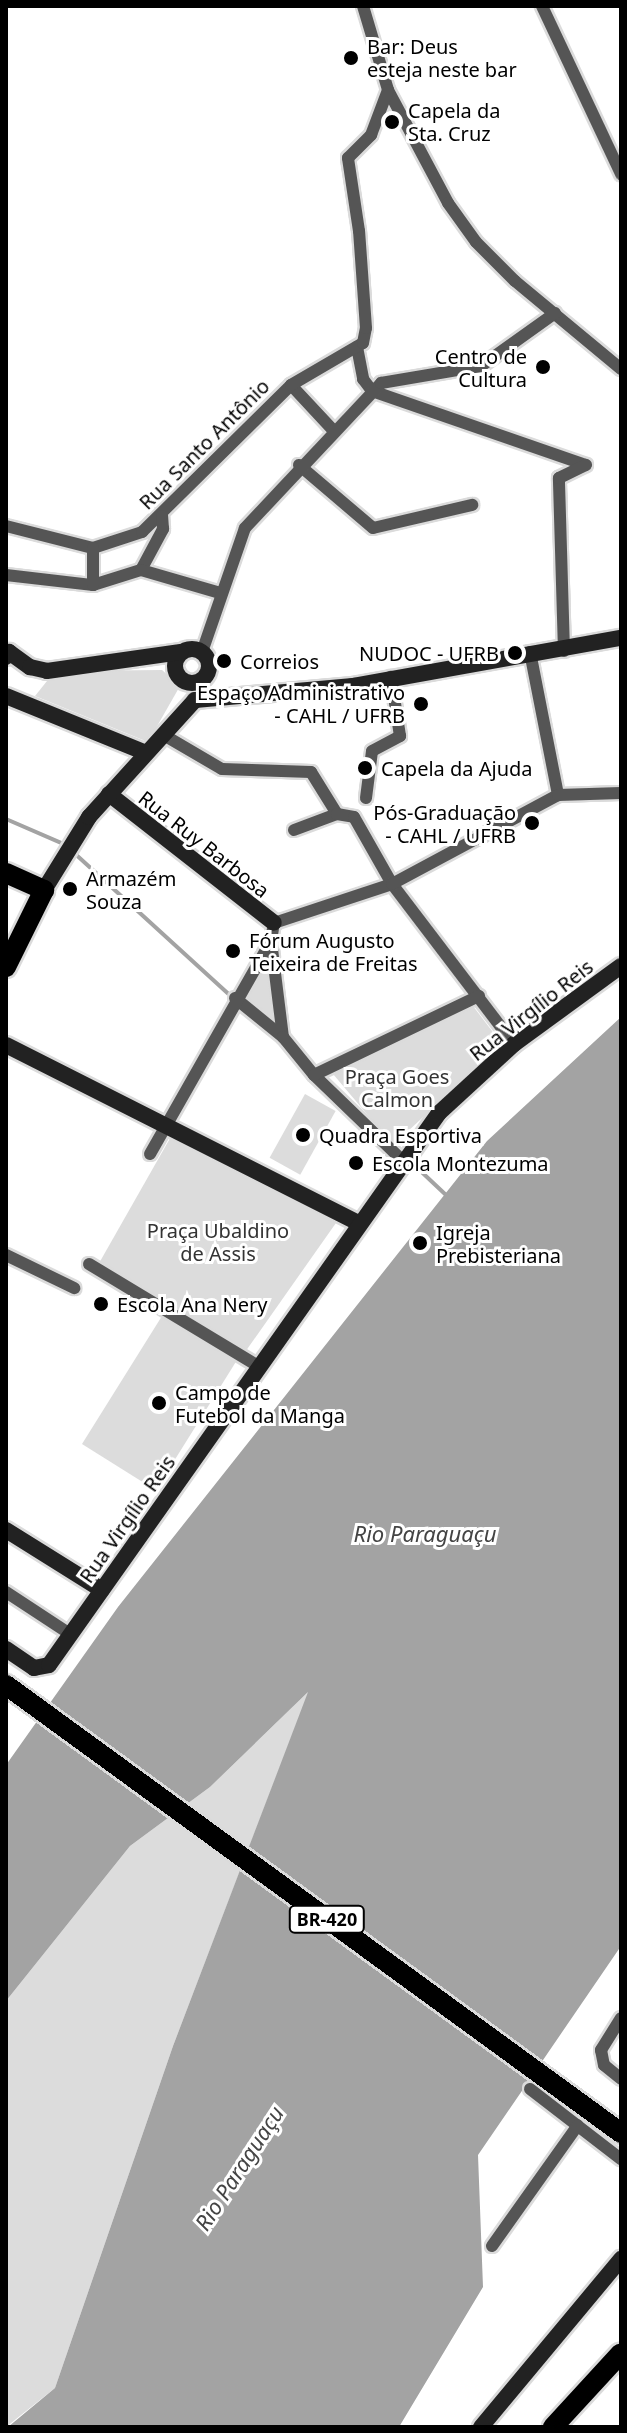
<!DOCTYPE html>
<meta charset="utf-8">
<style>
body{margin:0}
#map{position:relative;width:627px;height:2433px;overflow:hidden;background:#fff;font-family:"Noto Sans",sans-serif}
div>[style]{position:absolute}
.green>*{inset:0;background:#dcdcdc;transform-origin:0 0}
.water>*{inset:0;background:#a3a3a3}
.stream>*{height:4px;margin:-2px;padding:0 2px;transform-origin:2px;border-radius:2px;background:#a3a3a3}
.roads{filter:drop-shadow(2px 0 #dbdbdb) drop-shadow(-2px 0 #dbdbdb) drop-shadow(0 2px #dbdbdb) drop-shadow(0 -2px #dbdbdb)}
.street>*{height:12px;margin:-6px;padding:0 6px;transform-origin:6px;border-radius:6px;background:#555}
.secondary>*{height:16px;margin:-8px;padding:0 8px;transform-origin:8px;border-radius:8px;background:#222}
.secondary>.ring{margin:-8px;padding:0;box-sizing:content-box;background:none;border:16px solid #222;border-radius:50%}
.primary>*{height:20px;margin:-10px;padding:0 10px;transform-origin:10px;border-radius:10px;background:#000}
.rail>*{height:4px;margin-top:-2px;transform-origin:0;background:repeating-linear-gradient(90deg,#000 0 12px,transparent 0 16px)}
.dots>*{width:22px;height:22px;translate:-50% -50%;box-sizing:border-box;border:4px solid #fff;border-radius:50%}
span{translate:-50% -50%;white-space:nowrap;text-align:center;line-height:1.15;-webkit-text-stroke:6px #fff;paint-order:stroke}
.shield-label span{padding:2px 6px;background:#fff;border:2px solid;border-radius:6px;-webkit-text-stroke-width:0}
.shield-label{font-size:18px;color:#000;font-weight:700}
.poi-label{font-size:20px;color:#000}
.left{translate:0 -50%;text-align:left}
.right{translate:-100% -50%;text-align:right}
.street-label{font-size:20px;color:#000}
.park-label{font-size:20px;color:#333}
.water-label{font-size:22px;color:#444;font-style:italic}
.frame{position:absolute;inset:0;border:8px solid #000;pointer-events:none}
</style>
<div id="map">
<div class="green">
<div style="clip-path:polygon(162px 670px,180px 686px,148px 742px,35px 696px,55px 671px)"></div>
<div style="clip-path:polygon(270px 957px,274px 1021px,246px 996px)"></div>
<div style="clip-path:polygon(473px 1006px,502px 1044px,393px 1145px,333px 1074px)"></div>
<div style="left:305px;top:1094px;width:35px;height:73px;rotate:29deg"></div>
<div style="clip-path:polygon(177px 1126px,343px 1213px,243px 1355px,98px 1265px)"></div>
<div style="left:162px;top:1316px;width:87px;height:151px;rotate:32deg"></div>
<div style="clip-path:polygon(309px 1691px,173px 2046px,55px 2388px,6px 2427px,6px 2001px,130px 1846px,210px 1787px)"></div>
</div>
<div class="water">
<div style="clip-path:polygon(621px 1017px,621px 1946px,478px 2155px,483px 2287px,399px 2427px,8px 2427px,55px 2388px,173px 2046px,308px 1692px,210px 1787px,130px 1846px,6px 2001px,6px 1765px,118px 1607px,487px 1141px)"></div>
</div>
<div class="stream">
<div style="left:6px;top:819px;width:65px;rotate:23.4deg"></div>
<div style="left:72px;top:851px;width:219px;rotate:42.4deg"></div>
<div style="left:411px;top:1162px;width:47px;rotate:43.3deg"></div>
</div>
<div class="roads">
<div class="street">
<div style="left:363px;top:6px;width:88px;rotate:73.4deg"></div>
<div style="left:388px;top:90px;width:128px;rotate:62deg"></div>
<div style="left:448px;top:203px;width:48px;rotate:54.3deg"></div>
<div style="left:476px;top:242px;width:55px;rotate:45deg"></div>
<div style="left:515px;top:281px;width:138px;rotate:39.7deg"></div>
<div style="left:542px;top:6px;width:186px;rotate:64.8deg"></div>
<div style="left:357px;top:347px;width:33px;rotate:79deg"></div>
<div style="left:363px;top:379px;width:15px;rotate:53deg"></div>
<div style="left:291px;top:385px;width:62px;rotate:47deg"></div>
<div style="left:372px;top:391px;width:226px;rotate:19.1deg"></div>
<div style="left:299px;top:465px;width:97px;rotate:40.4deg"></div>
<div style="left:373px;top:528px;width:102px;rotate:-13.1deg"></div>
<div style="left:6px;top:526px;width:90px;rotate:14.2deg"></div>
<div style="left:93px;top:548px;width:52px;rotate:-18.1deg"></div>
<div style="left:142px;top:532px;width:209px;rotate:-44.6deg"></div>
<div style="left:291px;top:385px;width:83px;rotate:-30.3deg"></div>
<div style="left:363px;top:343px;width:15px;rotate:-79deg"></div>
<div style="left:366px;top:328px;width:97px;rotate:-94.1deg"></div>
<div style="left:359px;top:231px;width:74px;rotate:-98.6deg"></div>
<div style="left:348px;top:158px;width:33px;rotate:-45deg"></div>
<div style="left:371px;top:135px;width:48px;rotate:-69.3deg"></div>
<div style="left:141px;top:570px;width:47px;rotate:-61.8deg"></div>
<div style="left:163px;top:529px;width:13px;rotate:-94deg"></div>
<div style="left:6px;top:575px;width:88px;rotate:6.6deg"></div>
<div style="left:93px;top:585px;width:50px;rotate:-17.4deg"></div>
<div style="left:141px;top:570px;width:82px;rotate:16.2deg"></div>
<div style="left:93px;top:585px;width:37px;rotate:-90deg"></div>
<div style="left:564px;top:651px;width:173px;rotate:-91.7deg"></div>
<div style="left:559px;top:478px;width:30px;rotate:-26deg"></div>
<div style="left:202px;top:652px;width:131px;rotate:-70.9deg"></div>
<div style="left:245px;top:528px;width:199px;rotate:-46.8deg"></div>
<div style="left:381px;top:383px;width:101px;rotate:-9.6deg"></div>
<div style="left:481px;top:366px;width:91px;rotate:-35.6deg"></div>
<div style="left:530px;top:652px;width:146px;rotate:78.9deg"></div>
<div style="left:162px;top:734px;width:69px;rotate:30.3deg"></div>
<div style="left:222px;top:769px;width:89px;rotate:1.9deg"></div>
<div style="left:311px;top:772px;width:49px;rotate:58.2deg"></div>
<div style="left:366px;top:798px;width:47px;rotate:-82.7deg"></div>
<div style="left:372px;top:751px;width:32px;rotate:-28deg"></div>
<div style="left:400px;top:736px;width:60px;rotate:-98.7deg"></div>
<div style="left:294px;top:830px;width:46px;rotate:-20.4deg"></div>
<div style="left:337px;top:814px;width:17px;rotate:10deg"></div>
<div style="left:354px;top:817px;width:77px;rotate:60.4deg"></div>
<div style="left:392px;top:884px;width:201px;rotate:52.7deg"></div>
<div style="left:271px;top:941px;width:97px;rotate:82.9deg"></div>
<div style="left:235px;top:998px;width:62px;rotate:39.1deg"></div>
<div style="left:283px;top:1037px;width:49px;rotate:50.8deg"></div>
<div style="left:314px;top:1075px;width:122px;rotate:44deg"></div>
<div style="left:314px;top:1075px;width:183px;rotate:-25.6deg"></div>
<div style="left:150px;top:1154px;width:245px;rotate:-60.4deg"></div>
<div style="left:271px;top:941px;width:18px;rotate:-81deg"></div>
<div style="left:274px;top:923px;width:124px;rotate:-18.3deg"></div>
<div style="left:392px;top:884px;width:188px;rotate:-28.2deg"></div>
<div style="left:558px;top:795px;width:63px;rotate:-1.8deg"></div>
<div style="left:6px;top:1255px;width:76px;rotate:25.9deg"></div>
<div style="left:89px;top:1264px;width:197px;rotate:31.1deg"></div>
<div style="left:6px;top:1592px;width:77px;rotate:33.3deg"></div>
<div style="left:621px;top:2018px;width:38px;rotate:122deg"></div>
<div style="left:601px;top:2050px;width:15px;rotate:79deg"></div>
<div style="left:604px;top:2065px;width:22px;rotate:39deg"></div>
<div style="left:530px;top:2089px;width:115px;rotate:37.6deg"></div>
<div style="left:492px;top:2246px;width:148px;rotate:-54.6deg"></div>
</div>
<div class="secondary">
<div class="ring" style="left:175px;top:649px;width:18px;height:18px"></div>
<div style="left:6px;top:657px;width:6px;rotate:-59deg"></div>
<div style="left:9px;top:652px;width:26px;rotate:36deg"></div>
<div style="left:30px;top:667px;width:17px;rotate:13deg"></div>
<div style="left:47px;top:671px;width:135px;rotate:-8.1deg"></div>
<div style="left:6px;top:696px;width:149px;rotate:22.1deg"></div>
<div style="left:195px;top:700px;width:159px;rotate:-5.1deg"></div>
<div style="left:353px;top:686px;width:272px;rotate:-10.2deg"></div>
<div style="left:109px;top:794px;width:209px;rotate:38deg"></div>
<div style="left:44px;top:890px;width:86px;rotate:-58.3deg"></div>
<div style="left:89px;top:817px;width:158px;rotate:-47.8deg"></div>
<div style="left:6px;top:1045px;width:395px;rotate:26.8deg"></div>
<div style="left:6px;top:1530px;width:113px;rotate:32deg"></div>
<div style="left:6px;top:1649px;width:34px;rotate:34deg"></div>
<div style="left:34px;top:1668px;width:15px;rotate:-11deg"></div>
<div style="left:49px;top:1665px;width:676px;rotate:-54.76deg"></div>
<div style="left:439px;top:1113px;width:102px;rotate:-42.6deg"></div>
<div style="left:514px;top:1044px;width:132px;rotate:-36.1deg"></div>
<div style="left:481px;top:2427px;width:219px;rotate:-50.2deg"></div>
</div>
<div class="primary">
<div style="left:6px;top:873px;width:42px;rotate:24.1deg"></div>
<div style="left:44px;top:890px;width:86px;rotate:116.3deg"></div>
<div style="left:6px;top:1685px;width:761px;rotate:36.07deg"></div>
<div style="left:553px;top:2427px;width:100px;rotate:-47.4deg"></div>
</div>
</div>
<div class="rail">
<div style="left:6px;top:1695px;width:29px;rotate:22deg"></div>
</div>
<div class="dots">
<div style="left:351px;top:58px;background:#000"></div>
<div style="left:392px;top:122px;background:#000"></div>
<div style="left:543px;top:367px;background:#000"></div>
<div style="left:515px;top:653px;background:#000"></div>
<div style="left:224px;top:661px;background:#000"></div>
<div style="left:421px;top:704px;background:#000"></div>
<div style="left:365px;top:768px;background:#000"></div>
<div style="left:532px;top:823px;background:#000"></div>
<div style="left:70px;top:889px;background:#000"></div>
<div style="left:233px;top:951px;background:#000"></div>
<div style="left:303px;top:1135px;background:#000"></div>
<div style="left:356px;top:1163px;background:#000"></div>
<div style="left:420px;top:1243px;background:#000"></div>
<div style="left:101px;top:1304px;background:#000"></div>
<div style="left:159px;top:1403px;background:#000"></div>
</div>
<div class="shield-label">
<span style="left:327px;top:1919px">BR-420</span>
</div>
<div class="poi-label">
<span class="left" style="left:367px;top:58px">Bar: Deus<br>esteja neste bar</span>
<span class="left" style="left:408px;top:122px">Capela da<br>Sta. Cruz</span>
<span class="right" style="left:527px;top:368px">Centro de<br>Cultura</span>
<span class="right" style="left:499px;top:653px">NUDOC - UFRB</span>
<span class="left" style="left:240px;top:661px">Correios</span>
<span class="right" style="left:405px;top:704px">Espaço Administrativo<br>- CAHL / UFRB</span>
<span class="left" style="left:381px;top:768px">Capela da Ajuda</span>
<span class="right" style="left:516px;top:824px">Pós-Graduação<br>- CAHL / UFRB</span>
<span class="left" style="left:86px;top:890px">Armazém<br>Souza</span>
<span class="left" style="left:249px;top:952px">Fórum Augusto<br>Teixeira de Freitas</span>
<span class="left" style="left:319px;top:1135px">Quadra Esportiva</span>
<span class="left" style="left:372px;top:1163px">Escola Montezuma</span>
<span class="left" style="left:436px;top:1244px">Igreja<br>Prebisteriana</span>
<span class="left" style="left:117px;top:1304px">Escola Ana Nery</span>
<span class="left" style="left:175px;top:1404px">Campo de<br>Futebol da Manga</span>
</div>
<div class="street-label">
<span style="left:204px;top:444px;rotate:-45deg">Rua Santo Antônio</span>
<span style="left:204px;top:844px;rotate:38deg">Rua Ruy Barbosa</span>
<span style="left:531px;top:1010px;rotate:-38deg">Rua Virgílio Reis</span>
<span style="left:127px;top:1519px;rotate:-55deg">Rua Virgílio Reis</span>
</div>
<div class="park-label">
<span style="left:397px;top:1088px">Praça Goes<br>Calmon</span>
<span style="left:218px;top:1242px">Praça Ubaldino<br>de Assis</span>
</div>
<div class="water-label">
<span style="left:425px;top:1534px">Rio Paraguaçu</span>
<span style="left:239px;top:2168px;rotate:-57deg">Rio Paraguaçu</span>
</div>
<div class="frame"></div>
</div>
